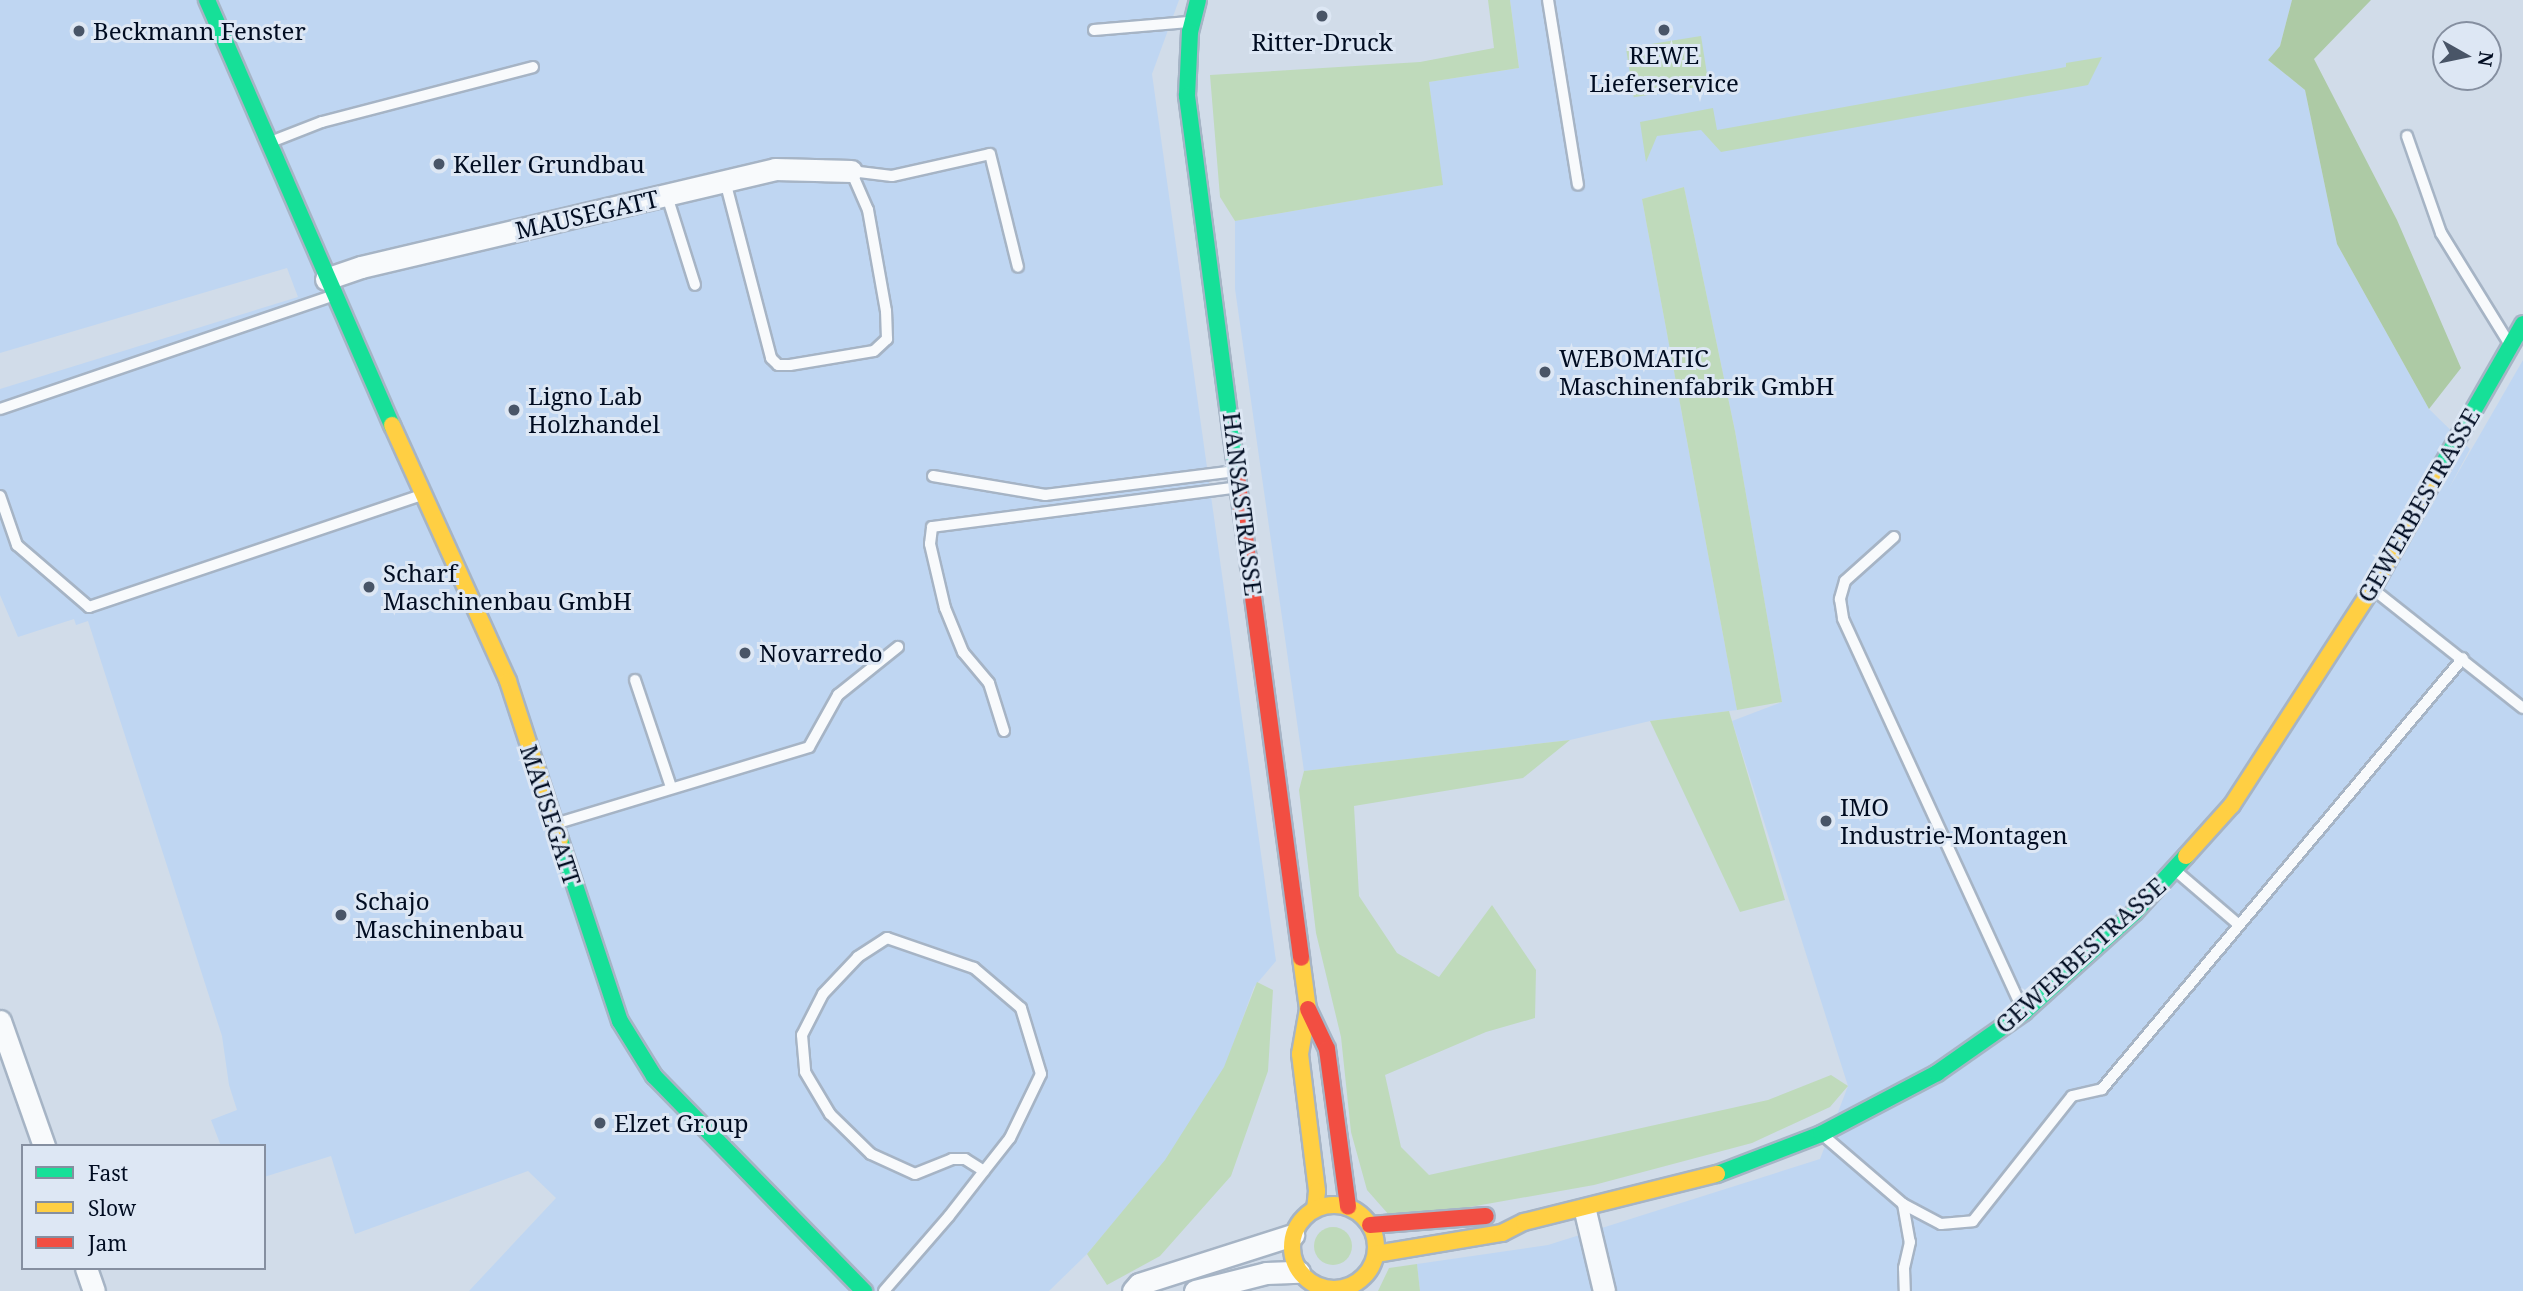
<!DOCTYPE html>
<style>
body{margin:0}
#map{position:relative;width:2523px;height:1291px;overflow:hidden;background:#d1dce9;font-family:"Noto Serif",serif}
div>[style]{position:absolute}
.built>*{inset:0;background:#bfd6f2}
.green>*{inset:0;background:#bfdabb;transform-origin:0 0}
.round{border-radius:50%}
.forest>*{inset:0;background:#adcaa5}
.roads{filter:drop-shadow(2px 0 #a6b4c5) drop-shadow(-2px 0 #a6b4c5) drop-shadow(0 2px #a6b4c5) drop-shadow(0 -2px #a6b4c5)}
.lane>*{height:10px;margin:-5px;padding:0 5px;transform-origin:5px;border-radius:5px;background:#f8fafc}
.street>*{height:21px;margin:-10.5px;padding:0 10.5px;transform-origin:10.5px;border-radius:10.5px;background:#f8fafc}
.fast>*{height:16px;margin:-8px;padding:0 8px;transform-origin:8px;border-radius:8px;background:#16e098}
.slow>*{height:16px;margin:-8px;padding:0 8px;transform-origin:8px;border-radius:8px;background:#ffcf43}
.slow>.ring{margin:-8px;padding:0;box-sizing:content-box;background:none;border:16px solid #ffcf43;border-radius:50%}
.jam>*{height:16px;margin:-8px;padding:0 8px;transform-origin:8px;border-radius:8px;background:#f24e42}
.dots>*{width:19px;height:19px;translate:-50% -50%;box-sizing:border-box;border:4px solid #dde7f4;border-radius:50%}
span{translate:-50% -50%;white-space:nowrap;text-align:center;line-height:1.15;-webkit-text-stroke:6px #dde7f4;paint-order:stroke}
.poi-label{font-size:24px;color:#000c21}
.left{translate:0 -50%;text-align:left}
.street-label{font-size:24px;color:#000c21}
.legend{position:absolute;left:21px;top:1144px;width:245px;height:126px;box-sizing:border-box;background:#dde7f4;border:2px solid #858fa0;margin:0;padding:9px 12px;list-style:none;font-size:21px;color:#000c21}
.legend li{display:flex;align-items:center;gap:14px;height:35px}
.legend b{width:35px;border:2px solid #858fa0}
.north{position:absolute;left:2432px;top:21px;width:70px;height:70px;box-sizing:border-box;background:#dde7f4;border:2px solid #858fa0;border-radius:50%;rotate:99deg;font-size:19px;font-weight:700;line-height:28px;text-align:center;color:#000c21}
.north::after{content:'';display:block;margin:auto;width:24px;height:32px;background:#495567;clip-path:polygon(50% 0,100% 100%,50% 72%,0 100%)}
</style>
<div id="map">
<div class="built">
<div style="clip-path:polygon(0 0,1179px 0,1152px 74px,1276px 961px,1254px 987px,1225px 1067px,1166px 1160px,1087px 1254px,1049px 1291px,469px 1291px,556px 1198px,528px 1171px,355px 1234px,331px 1156px,264px 1177px,264px 1146px,221px 1146px,211px 1120px,237px 1110px,229px 1085px,222px 1036px,88px 621px,76px 625px,74px 619px,18px 637px,0 595px,0 389px,298px 297px,287px 268px,0 353px)"></div>
<div style="clip-path:polygon(1510px 0,2292px 0,2280px 46px,2268px 60px,2305px 90px,2337px 244px,2429px 409px,2470px 449px,2448px 490px,2523px 360px,2523px 1291px,1420px 1291px,1417px 1264px,1548px 1245px,1820px 1159px,1848px 1086px,1732px 721px,1782px 702px,1735px 431px,1684px 187px,1642px 199px,1737px 710px,1650px 721px,1570px 740px,1304px 771px,1235px 289px,1235px 221px,1442px 185px,1429px 82px,1519px 68px)"></div>
</div>
<div class="green">
<div style="clip-path:polygon(1488px 0,1510px 0,1519px 68px,1429px 82px,1443px 185px,1235px 221px,1220px 197px,1210px 75px,1420px 62px,1494px 48px)"></div>
<div style="left:1701px;top:36px;width:50px;height:76px;rotate:81deg"></div>
<div style="clip-path:polygon(2102px 57px,2088px 85px,1721px 152px,1701px 130px,1657px 136px,1646px 162px,1640px 122px,1713px 108px,1717px 130px,2066px 67px,2066px 63px)"></div>
<div style="clip-path:polygon(1684px 187px,1735px 431px,1782px 702px,1737px 710px,1642px 199px)"></div>
<div style="clip-path:polygon(1729px 711px,1785px 900px,1740px 912px,1650px 721px)"></div>
<div style="clip-path:polygon(1570px 740px,1523px 778px,1354px 806px,1359px 896px,1397px 953px,1439px 977px,1492px 905px,1536px 970px,1535px 1018px,1486px 1032px,1385px 1075px,1401px 1147px,1429px 1175px,1768px 1100px,1831px 1075px,1848px 1086px,1830px 1107px,1752px 1143px,1594px 1185px,1453px 1210px,1389px 1215px,1367px 1190px,1351px 1132px,1341px 1037px,1316px 933px,1299px 790px,1304px 771px)"></div>
<div style="clip-path:polygon(1257px 982px,1273px 990px,1268px 1071px,1231px 1176px,1160px 1256px,1107px 1285px,1087px 1254px,1165px 1160px,1224px 1067px)"></div>
<div class="round" style="left:1314px;top:1227px;width:38px;height:38px"></div>
<div style="clip-path:polygon(1417px 1264px,1420px 1291px,1378px 1291px,1389px 1268px)"></div>
</div>
<div class="forest">
<div style="clip-path:polygon(2292px 0,2371px 0,2314px 59px,2397px 220px,2461px 368px,2429px 409px,2337px 244px,2305px 90px,2268px 60px,2280px 46px)"></div>
</div>
<div class="roads">
<div class="lane">
<div style="left:1548px;top:0;width:187px;rotate:80.8deg"></div>
<div style="left:1094px;top:30px;width:95px;rotate:-4.8deg"></div>
<div style="left:2407px;top:136px;width:103px;rotate:70.7deg"></div>
<div style="left:2441px;top:233px;width:129px;rotate:58.3deg"></div>
<div style="left:268px;top:143px;width:58px;rotate:-21.3deg"></div>
<div style="left:322px;top:122px;width:218px;rotate:-14.6deg"></div>
<div style="left:851px;top:171px;width:41px;rotate:7deg"></div>
<div style="left:892px;top:176px;width:100px;rotate:-12.7deg"></div>
<div style="left:990px;top:154px;width:116px;rotate:76.1deg"></div>
<div style="left:725px;top:181px;width:183px;rotate:75.4deg"></div>
<div style="left:771px;top:358px;width:10px;rotate:45deg"></div>
<div style="left:778px;top:365px;width:12px"></div>
<div style="left:790px;top:365px;width:85px;rotate:-9.5deg"></div>
<div style="left:874px;top:351px;width:18px;rotate:-43deg"></div>
<div style="left:887px;top:339px;width:28px;rotate:-92deg"></div>
<div style="left:886px;top:311px;width:103px;rotate:-100.1deg"></div>
<div style="left:868px;top:210px;width:43px;rotate:-113.6deg"></div>
<div style="left:667px;top:196px;width:93px;rotate:72.5deg"></div>
<div style="left:0;top:409px;width:350px;rotate:-18.8deg"></div>
<div style="left:933px;top:476px;width:114px;rotate:9.6deg"></div>
<div style="left:1045px;top:495px;width:192px;rotate:-7.2deg"></div>
<div style="left:0;top:496px;width:52px;rotate:70.9deg"></div>
<div style="left:17px;top:545px;width:95px;rotate:40.7deg"></div>
<div style="left:89px;top:607px;width:351px;rotate:-18.6deg"></div>
<div style="left:1894px;top:537px;width:66px;rotate:138.1deg"></div>
<div style="left:1845px;top:581px;width:19px;rotate:106deg"></div>
<div style="left:1840px;top:599px;width:20px;rotate:81deg"></div>
<div style="left:1843px;top:619px;width:430px;rotate:65.3deg"></div>
<div style="left:2374px;top:590px;width:190px;rotate:38.4deg"></div>
<div style="left:635px;top:680px;width:113px;rotate:71.4deg"></div>
<div style="left:1004px;top:731px;width:50px;rotate:-107.4deg"></div>
<div style="left:989px;top:683px;width:40px;rotate:-130deg"></div>
<div style="left:963px;top:652px;width:48px;rotate:-112.2deg"></div>
<div style="left:945px;top:608px;width:66px;rotate:-103.2deg"></div>
<div style="left:930px;top:544px;width:17px;rotate:-83deg"></div>
<div style="left:932px;top:527px;width:309px;rotate:-7.4deg"></div>
<div style="left:558px;top:823px;width:262px;rotate:-16.8deg"></div>
<div style="left:809px;top:747px;width:60px;rotate:-60.9deg"></div>
<div style="left:838px;top:695px;width:77px;rotate:-38.7deg"></div>
<div style="left:2176px;top:871px;width:83px;rotate:40.6deg"></div>
<div style="left:1824px;top:1136px;width:104px;rotate:40.7deg"></div>
<div style="left:1903px;top:1204px;width:39px;rotate:80deg"></div>
<div style="left:1910px;top:1242px;width:27px;rotate:103deg"></div>
<div style="left:1904px;top:1268px;width:23px;rotate:88deg"></div>
<div style="left:1903px;top:1204px;width:43px;rotate:27.8deg"></div>
<div style="left:1941px;top:1224px;width:32px;rotate:-5deg"></div>
<div style="left:1973px;top:1221px;width:159px;rotate:-51.6deg"></div>
<div style="left:2072px;top:1096px;width:31px;rotate:-13deg"></div>
<div style="left:2102px;top:1089px;width:562px;rotate:-50.05deg"></div>
<div style="left:884px;top:1291px;width:99px;rotate:-49.1deg"></div>
<div style="left:949px;top:1216px;width:57px;rotate:-52.1deg"></div>
<div style="left:984px;top:1171px;width:42px;rotate:-51.8deg"></div>
<div style="left:1010px;top:1138px;width:71px;rotate:-64.2deg"></div>
<div style="left:1041px;top:1074px;width:69px;rotate:-106.9deg"></div>
<div style="left:1021px;top:1008px;width:62px;rotate:-139.6deg"></div>
<div style="left:974px;top:968px;width:92px;rotate:-161deg"></div>
<div style="left:887px;top:938px;width:35px;rotate:147deg"></div>
<div style="left:858px;top:957px;width:51px;rotate:133.4deg"></div>
<div style="left:823px;top:994px;width:46px;rotate:117.1deg"></div>
<div style="left:802px;top:1035px;width:37px;rotate:85deg"></div>
<div style="left:805px;top:1072px;width:49px;rotate:59.2deg"></div>
<div style="left:830px;top:1114px;width:57px;rotate:44.3deg"></div>
<div style="left:871px;top:1154px;width:48px;rotate:24.4deg"></div>
<div style="left:915px;top:1174px;width:40px;rotate:-22deg"></div>
<div style="left:952px;top:1159px;width:13px"></div>
<div style="left:965px;top:1159px;width:22px;rotate:32deg"></div>
</div>
<div class="street">
<div style="left:326px;top:279px;width:37px;rotate:-19deg"></div>
<div style="left:361px;top:267px;width:425px;rotate:-13.3deg"></div>
<div style="left:775px;top:169px;width:76px;rotate:1.5deg"></div>
<div style="left:0;top:1021px;width:133px;rotate:70.6deg"></div>
<div style="left:1585px;top:1211px;width:82px;rotate:76.6deg"></div>
<div style="left:86px;top:1268px;width:24px;rotate:71deg"></div>
<div style="left:1133px;top:1291px;width:9px;rotate:-49deg"></div>
<div style="left:1139px;top:1284px;width:162px;rotate:-17.7deg"></div>
<div style="left:1195px;top:1291px;width:73px;rotate:-14.2deg"></div>
<div style="left:1266px;top:1273px;width:33px;rotate:-2deg"></div>
</div>
<div class="fast">
<div style="left:207px;top:0;width:464px;rotate:66.5deg"></div>
<div style="left:1198px;top:0;width:33px;rotate:104deg"></div>
<div style="left:1190px;top:32px;width:64px;rotate:92.7deg"></div>
<div style="left:1187px;top:96px;width:384px;rotate:82.5deg"></div>
<div style="left:2436px;top:476px;width:175px;rotate:-60.2deg"></div>
<div style="left:560px;top:840px;width:191px;rotate:71.7deg"></div>
<div style="left:620px;top:1021px;width:65px;rotate:58.3deg"></div>
<div style="left:654px;top:1076px;width:301px;rotate:45.7deg"></div>
<div style="left:1717px;top:1174px;width:111px;rotate:-21deg"></div>
<div style="left:1821px;top:1134px;width:131px;rotate:-27.7deg"></div>
<div style="left:1937px;top:1073px;width:106px;rotate:-35deg"></div>
<div style="left:2024px;top:1012px;width:148px;rotate:-42deg"></div>
<div style="left:2134px;top:913px;width:77px;rotate:-47.6deg"></div>
</div>
<div class="slow">
<div style="left:392px;top:425px;width:281px;rotate:65.6deg"></div>
<div style="left:508px;top:681px;width:167px;rotate:71.9deg"></div>
<div style="left:2186px;top:856px;width:69px;rotate:-48deg"></div>
<div style="left:2232px;top:805px;width:257px;rotate:-57.1deg"></div>
<div style="left:2372px;top:589px;width:130px;rotate:-60.5deg"></div>
<div style="left:1301px;top:958px;width:51px;rotate:82.2deg"></div>
<div style="left:1308px;top:1009px;width:46px;rotate:100.1deg"></div>
<div style="left:1300px;top:1054px;width:138px;rotate:82.9deg"></div>
<div style="left:1317px;top:1191px;width:18px;rotate:96deg"></div>
<div class="ring" style="left:1292px;top:1205px;width:68px;height:68px"></div>
<div style="left:1376px;top:1254px;width:128px;rotate:-9.5deg"></div>
<div style="left:1502px;top:1233px;width:25px;rotate:-27deg"></div>
<div style="left:1524px;top:1222px;width:199px;rotate:-14deg"></div>
</div>
<div class="jam">
<div style="left:1237px;top:477px;width:485px;rotate:82.4deg"></div>
<div style="left:1308px;top:1009px;width:44px;rotate:64.6deg"></div>
<div style="left:1327px;top:1049px;width:159px;rotate:82.4deg"></div>
<div style="left:1370px;top:1225px;width:116px;rotate:-4.4deg"></div>
</div>
</div>
<div class="dots">
<div style="left:1322px;top:16px;background:#495567"></div>
<div style="left:1664px;top:30px;background:#495567"></div>
<div style="left:79px;top:31px;background:#495567"></div>
<div style="left:439px;top:164px;background:#495567"></div>
<div style="left:1545px;top:372px;background:#495567"></div>
<div style="left:514px;top:410px;background:#495567"></div>
<div style="left:369px;top:587px;background:#495567"></div>
<div style="left:745px;top:653px;background:#495567"></div>
<div style="left:1826px;top:821px;background:#495567"></div>
<div style="left:341px;top:915px;background:#495567"></div>
<div style="left:600px;top:1123px;background:#495567"></div>
</div>
<div class="poi-label">
<span class="left" style="left:93px;top:31px">Beckmann Fenster</span>
<span style="left:1322px;top:42px">Ritter-Druck</span>
<span style="left:1664px;top:69px">REWE<br>Lieferservice</span>
<span class="left" style="left:453px;top:164px">Keller Grundbau</span>
<span class="left" style="left:1559px;top:372px">WEBOMATIC<br>Maschinenfabrik GmbH</span>
<span class="left" style="left:528px;top:410px">Ligno Lab<br>Holzhandel</span>
<span class="left" style="left:383px;top:587px">Scharf<br>Maschinenbau GmbH</span>
<span class="left" style="left:759px;top:653px">Novarredo</span>
<span class="left" style="left:1840px;top:821px">IMO<br>Industrie-Montagen</span>
<span class="left" style="left:355px;top:915px">Schajo<br>Maschinenbau</span>
<span class="left" style="left:614px;top:1123px">Elzet Group</span>
</div>
<div class="street-label">
<span style="left:587px;top:214px;rotate:-13deg">MAUSEGATT</span>
<span style="left:1243px;top:504px;rotate:83deg">HANSASTRASSE</span>
<span style="left:2418px;top:505px;rotate:-60deg">GEWERBESTRASSE</span>
<span style="left:551px;top:815px;rotate:72deg">MAUSEGATT</span>
<span style="left:2080px;top:955px;rotate:-42deg">GEWERBESTRASSE</span>
</div>
<ul class="legend">
<li><b style="height:9px;background:#16e098"></b>Fast</li>
<li><b style="height:9px;background:#ffcf43"></b>Slow</li>
<li><b style="height:9px;background:#f24e42"></b>Jam</li>
</ul>
<div class="north">N</div>
</div>
